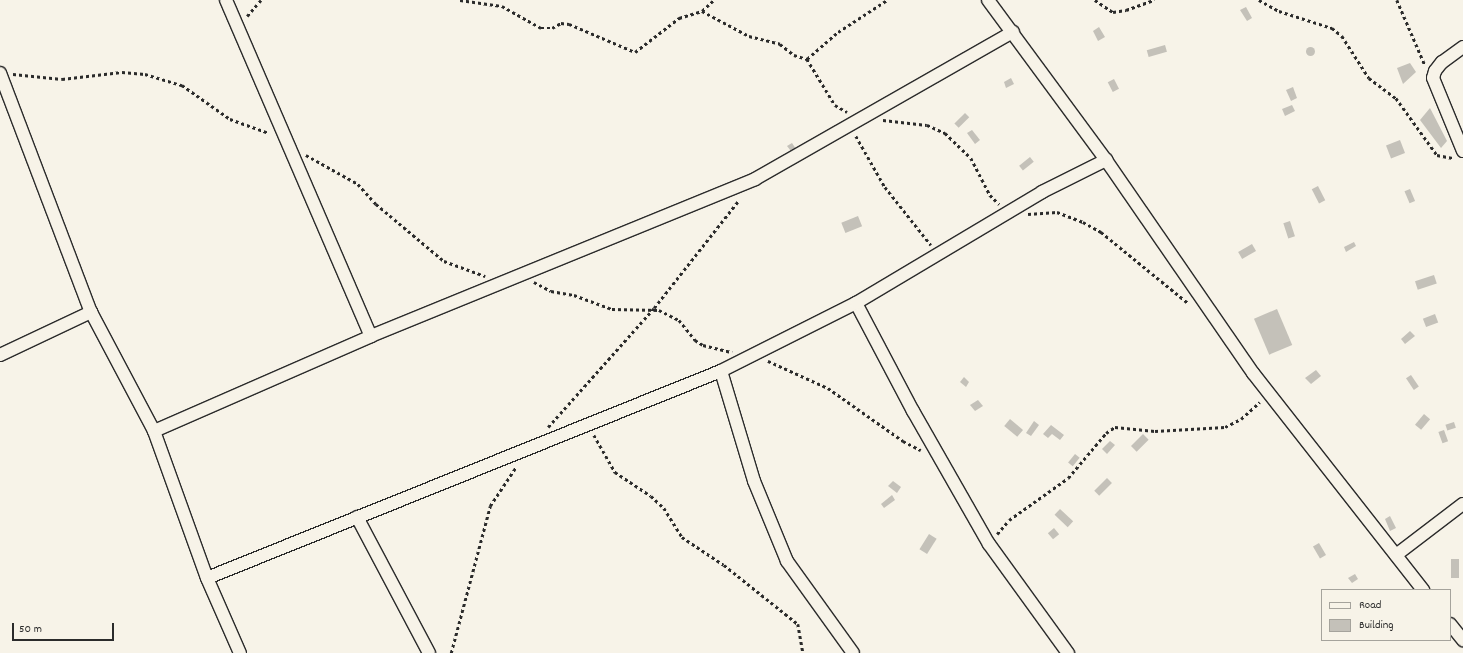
<!DOCTYPE html>
<style>
body{margin:0}
#map{position:relative;width:1463px;height:653px;overflow:hidden;background:#f7f3e8;font-family:Dekko,sans-serif}
div>[style]{position:absolute}
.building>*{inset:0;background:#c4c1b9;transform-origin:0 0}
.round{border-radius:50%}
.path>*{height:2.5px;margin-top:-1.25px;transform-origin:0;background:repeating-linear-gradient(90deg,#2b2b2b 0 3px,transparent 0 6px)}
.roads{filter:drop-shadow(1px 0 #2b2b2b) drop-shadow(-1px 0 #2b2b2b) drop-shadow(0 1px #2b2b2b) drop-shadow(0 -1px #2b2b2b)}
.street>*{height:12px;margin:-6px;padding:0 6px;transform-origin:6px;border-radius:6px;background:#f7f3e8}
span{translate:-50% -50%;white-space:nowrap;text-align:center;line-height:1.15;-webkit-text-stroke:3px #f7f3e8;paint-order:stroke}
.legend{position:absolute;left:1321px;top:589px;width:130px;height:52px;box-sizing:border-box;background:#f7f3e8;border:1px solid #a5a39c;margin:0;padding:5px 7px;list-style:none;font-size:12px;color:#2b2b2b}
.legend li{display:flex;align-items:center;gap:8px;height:20px}
.legend b{width:20px;border:1px solid #a5a39c}
.scale{position:absolute;left:12px;top:623px;width:102px;height:18px;box-sizing:border-box;border:2px solid #2b2b2b;border-top:0;padding-left:5px;font-size:12px;line-height:14px;white-space:nowrap;color:#2b2b2b;-webkit-text-stroke:3px #f7f3e8;paint-order:stroke}
</style>
<div id="map">
<div class="building">
<div style="clip-path:polygon(1246px 7px,1252px 18px,1247px 21px,1240px 10px)"></div>
<div style="clip-path:polygon(1099px 27px,1105px 37px,1098px 41px,1093px 31px)"></div>
<div style="left:1165px;top:45px;width:7px;height:19px;rotate:74deg"></div>
<div class="round" style="left:1305.5px;top:46.5px;width:9px;height:9px"></div>
<div style="clip-path:polygon(1410px 63px,1416px 72px,1403px 84px,1397px 68px)"></div>
<div style="clip-path:polygon(1011px 78px,1014px 84px,1006px 88px,1004px 82px)"></div>
<div style="left:1114px;top:79px;width:11px;height:7px;rotate:63deg"></div>
<div style="clip-path:polygon(1293px 87px,1297px 98px,1291px 101px,1286px 90px)"></div>
<div style="clip-path:polygon(1292px 105px,1295px 111px,1285px 116px,1282px 109px)"></div>
<div style="clip-path:polygon(1430px 108px,1447px 141px,1441px 148px,1420px 120px)"></div>
<div style="left:965px;top:113px;width:6px;height:15px;rotate:45deg"></div>
<div style="clip-path:polygon(972px 130px,980px 140px,975px 144px,967px 133px)"></div>
<div style="left:1400px;top:140px;width:14px;height:15px;rotate:69deg"></div>
<div style="clip-path:polygon(792px 143px,798px 152px,794px 155px,787px 146px)"></div>
<div style="left:1030px;top:157px;width:6px;height:14px;rotate:51deg"></div>
<div style="left:1318px;top:186px;width:16px;height:7px;rotate:63deg"></div>
<div style="left:1410px;top:189px;width:13px;height:6px;rotate:67deg"></div>
<div style="left:858px;top:216px;width:11px;height:18px;rotate:68deg"></div>
<div style="left:1290px;top:221px;width:16px;height:7px;rotate:72deg"></div>
<div style="clip-path:polygon(1354px 242px,1356px 246px,1346px 252px,1344px 247px)"></div>
<div style="left:1252px;top:244px;width:8px;height:16px;rotate:60deg"></div>
<div style="left:1434px;top:275px;width:9px;height:20px;rotate:72deg"></div>
<div style="left:1277px;top:309px;width:39px;height:25px;rotate:67deg"></div>
<div style="left:1435px;top:314px;width:9px;height:13px;rotate:69deg"></div>
<div style="clip-path:polygon(1410px 331px,1415px 336px,1405px 344px,1401px 339px)"></div>
<div style="clip-path:polygon(1316px 370px,1321px 376px,1311px 384px,1305px 378px)"></div>
<div style="left:1411px;top:375px;width:14px;height:6px;rotate:56deg"></div>
<div style="clip-path:polygon(964px 377px,969px 382px,966px 387px,960px 382px)"></div>
<div style="clip-path:polygon(978px 400px,983px 406px,975px 411px,970px 405px)"></div>
<div style="left:1424px;top:414px;width:8px;height:14px;rotate:40deg"></div>
<div style="left:1010px;top:419px;width:17px;height:9px;rotate:40deg"></div>
<div style="clip-path:polygon(1034px 421px,1039px 425px,1031px 436px,1026px 433px)"></div>
<div style="left:1454px;top:422px;width:6px;height:9px;rotate:72deg"></div>
<div style="clip-path:polygon(1051px 425px,1064px 435px,1060px 440px,1052px 434px,1048px 438px,1043px 434px)"></div>
<div style="left:1444px;top:430px;width:12px;height:6px;rotate:70deg"></div>
<div style="left:1143px;top:434px;width:8px;height:17px;rotate:45deg"></div>
<div style="clip-path:polygon(1110px 441px,1115px 445px,1107px 454px,1102px 449px)"></div>
<div style="left:1075px;top:454px;width:6px;height:11px;rotate:39deg"></div>
<div style="left:1107px;top:478px;width:7px;height:18px;rotate:45deg"></div>
<div style="clip-path:polygon(893px 481px,901px 487px,897px 493px,888px 486px)"></div>
<div style="clip-path:polygon(892px 495px,895px 500px,884px 508px,881px 504px)"></div>
<div style="left:1060px;top:509px;width:18px;height:8px;rotate:43deg"></div>
<div style="clip-path:polygon(1390px 516px,1396px 528px,1390px 531px,1385px 519px)"></div>
<div style="left:1054px;top:528px;width:8px;height:8px;rotate:50deg"></div>
<div style="left:929px;top:534px;width:9px;height:18px;rotate:32deg"></div>
<div style="left:1319px;top:543px;width:14px;height:7px;rotate:60deg"></div>
<div style="left:1451px;top:559px;width:8px;height:19px"></div>
<div style="clip-path:polygon(1355px 574px,1358px 579px,1352px 583px,1348px 578px)"></div>
</div>
<div class="path">
<div style="left:460px;top:0;width:42px;rotate:8.1deg"></div>
<div style="left:502px;top:6px;width:45px;rotate:29.4deg"></div>
<div style="left:541px;top:28px;width:11px"></div>
<div style="left:552px;top:28px;width:10px;rotate:-29deg"></div>
<div style="left:561px;top:23px;width:8px;rotate:7deg"></div>
<div style="left:569px;top:24px;width:72px;rotate:23deg"></div>
<div style="left:635px;top:52px;width:56px;rotate:-37.7deg"></div>
<div style="left:679px;top:18px;width:24px;rotate:-17deg"></div>
<div style="left:702px;top:11px;width:53px;rotate:28deg"></div>
<div style="left:749px;top:36px;width:32px;rotate:14deg"></div>
<div style="left:780px;top:44px;width:18px;rotate:38deg"></div>
<div style="left:794px;top:55px;width:14px;rotate:17deg"></div>
<div style="left:807px;top:59px;width:54px;rotate:58.7deg"></div>
<div style="left:835px;top:105px;width:14px;rotate:30deg"></div>
<div style="left:1095px;top:0;width:22px;rotate:34deg"></div>
<div style="left:1113px;top:12px;width:13px;rotate:-9deg"></div>
<div style="left:1126px;top:10px;width:30px;rotate:-20deg"></div>
<div style="left:1259px;top:0;width:23px;rotate:29deg"></div>
<div style="left:1279px;top:11px;width:56px;rotate:17.8deg"></div>
<div style="left:1332px;top:28px;width:13px;rotate:39deg"></div>
<div style="left:1342px;top:36px;width:50px;rotate:57.3deg"></div>
<div style="left:1369px;top:78px;width:34px;rotate:37deg"></div>
<div style="left:1396px;top:98px;width:70px;rotate:54.3deg"></div>
<div style="left:1437px;top:155px;width:16px;rotate:11deg"></div>
<div style="left:1397px;top:0;width:71px;rotate:66.7deg"></div>
<div style="left:702px;top:11px;width:16px;rotate:-43deg"></div>
<div style="left:247px;top:16px;width:21px;rotate:-49deg"></div>
<div style="left:807px;top:59px;width:41px;rotate:-41.1deg"></div>
<div style="left:838px;top:32px;width:59px;rotate:-33.1deg"></div>
<div style="left:13px;top:74px;width:49px;rotate:5.8deg"></div>
<div style="left:62px;top:79px;width:60px;rotate:-6.7deg"></div>
<div style="left:122px;top:72px;width:23px;rotate:5deg"></div>
<div style="left:145px;top:74px;width:39px;rotate:17deg"></div>
<div style="left:182px;top:85px;width:59px;rotate:35.3deg"></div>
<div style="left:230px;top:119px;width:41px;rotate:19.7deg"></div>
<div style="left:883px;top:120px;width:44px;rotate:6.5deg"></div>
<div style="left:927px;top:125px;width:20px;rotate:24deg"></div>
<div style="left:945px;top:133px;width:36px;rotate:44deg"></div>
<div style="left:971px;top:158px;width:42px;rotate:62.8deg"></div>
<div style="left:990px;top:195px;width:13px;rotate:45deg"></div>
<div style="left:856px;top:136px;width:59px;rotate:60.4deg"></div>
<div style="left:885px;top:187px;width:74px;rotate:51.6deg"></div>
<div style="left:306px;top:155px;width:60px;rotate:29.1deg"></div>
<div style="left:358px;top:184px;width:27px;rotate:48deg"></div>
<div style="left:376px;top:204px;width:89px;rotate:40deg"></div>
<div style="left:444px;top:261px;width:44px;rotate:20.1deg"></div>
<div style="left:1028px;top:214px;width:29px;rotate:-4deg"></div>
<div style="left:1057px;top:212px;width:28px;rotate:21deg"></div>
<div style="left:1083px;top:222px;width:21px;rotate:29deg"></div>
<div style="left:1101px;top:232px;width:112px;rotate:39.2deg"></div>
<div style="left:534px;top:282px;width:19px;rotate:28deg"></div>
<div style="left:551px;top:291px;width:23px;rotate:10deg"></div>
<div style="left:574px;top:295px;width:40px;rotate:20.2deg"></div>
<div style="left:612px;top:309px;width:47px;rotate:1.2deg"></div>
<div style="left:659px;top:310px;width:22px;rotate:27deg"></div>
<div style="left:679px;top:320px;width:26px;rotate:51deg"></div>
<div style="left:695px;top:340px;width:9px;rotate:32deg"></div>
<div style="left:703px;top:345px;width:30px;rotate:14deg"></div>
<div style="left:768px;top:361px;width:66px;rotate:24.2deg"></div>
<div style="left:828px;top:388px;width:92px;rotate:35.2deg"></div>
<div style="left:903px;top:441px;width:20px;rotate:27deg"></div>
<div style="left:548px;top:427px;width:159px;rotate:-48.3deg"></div>
<div style="left:654px;top:308px;width:137px;rotate:-51.8deg"></div>
<div style="left:594px;top:435px;width:43px;rotate:60.4deg"></div>
<div style="left:615px;top:472px;width:43px;rotate:33.7deg"></div>
<div style="left:651px;top:496px;width:18px;rotate:43deg"></div>
<div style="left:664px;top:508px;width:34px;rotate:58deg"></div>
<div style="left:682px;top:537px;width:50px;rotate:33.7deg"></div>
<div style="left:724px;top:565px;width:95px;rotate:38.6deg"></div>
<div style="left:798px;top:624px;width:29px;rotate:80deg"></div>
<div style="left:997px;top:534px;width:18px;rotate:-49deg"></div>
<div style="left:1009px;top:520px;width:72px;rotate:-35.4deg"></div>
<div style="left:1068px;top:478px;width:59px;rotate:-49.8deg"></div>
<div style="left:1106px;top:433px;width:11px;rotate:-34deg"></div>
<div style="left:1115px;top:427px;width:40px;rotate:5.7deg"></div>
<div style="left:1155px;top:431px;width:70px;rotate:-3.3deg"></div>
<div style="left:1225px;top:427px;width:18px;rotate:-27deg"></div>
<div style="left:1241px;top:419px;width:25px;rotate:-42deg"></div>
<div style="left:451px;top:653px;width:152px;rotate:-75.1deg"></div>
<div style="left:490px;top:506px;width:47px;rotate:-56.3deg"></div>
</div>
<div class="roads">
<div class="street">
<div style="left:226px;top:0;width:366px;rotate:66.7deg"></div>
<div style="left:988px;top:0;width:199px;rotate:53.6deg"></div>
<div style="left:1106px;top:160px;width:259px;rotate:55.4deg"></div>
<div style="left:1253px;top:373px;width:276px;rotate:51.9deg"></div>
<div style="left:1463px;top:47px;width:26px;rotate:144deg"></div>
<div style="left:1442px;top:62px;width:11px;rotate:128deg"></div>
<div style="left:1435px;top:71px;width:7px;rotate:106deg"></div>
<div style="left:1433px;top:78px;width:79px;rotate:67.7deg"></div>
<div style="left:0;top:73px;width:256px;rotate:69.2deg"></div>
<div style="left:91px;top:312px;width:135px;rotate:62.1deg"></div>
<div style="left:154px;top:431px;width:156px;rotate:70.2deg"></div>
<div style="left:207px;top:578px;width:82px;rotate:66.3deg"></div>
<div style="left:856px;top:303px;width:122px;rotate:62.2deg"></div>
<div style="left:913px;top:411px;width:153px;rotate:60.3deg"></div>
<div style="left:989px;top:544px;width:135px;rotate:54.1deg"></div>
<div style="left:0;top:355px;width:101px;rotate:-25.3deg"></div>
<div style="left:721px;top:371px;width:115px;rotate:73.3deg"></div>
<div style="left:754px;top:481px;width:87px;rotate:67.6deg"></div>
<div style="left:787px;top:561px;width:113px;rotate:54.3deg"></div>
<div style="left:154px;top:431px;width:237px;rotate:-23.6deg"></div>
<div style="left:371px;top:336px;width:415px;rotate:-22.2deg"></div>
<div style="left:755px;top:179px;width:297px;rotate:-29.7deg"></div>
<div style="left:357px;top:517px;width:154px;rotate:62.1deg"></div>
<div style="left:1396px;top:555px;width:84px;rotate:-37.3deg"></div>
<div style="left:207px;top:578px;width:554px;rotate:-21.94deg"></div>
<div style="left:721px;top:371px;width:151px;rotate:-26.7deg"></div>
<div style="left:856px;top:303px;width:217px;rotate:-30.8deg"></div>
<div style="left:1042px;top:192px;width:72px;rotate:-26.6deg"></div>
<div style="left:1450px;top:624px;width:21px;rotate:51deg"></div>
</div>
</div>
<ul class="legend">
<li><b style="height:5px;background:#f7f3e8"></b>Road</li>
<li><b style="height:11px;background:#c4c1b9"></b>Building</li>
</ul>
<div class="scale">50 m</div>
</div>
